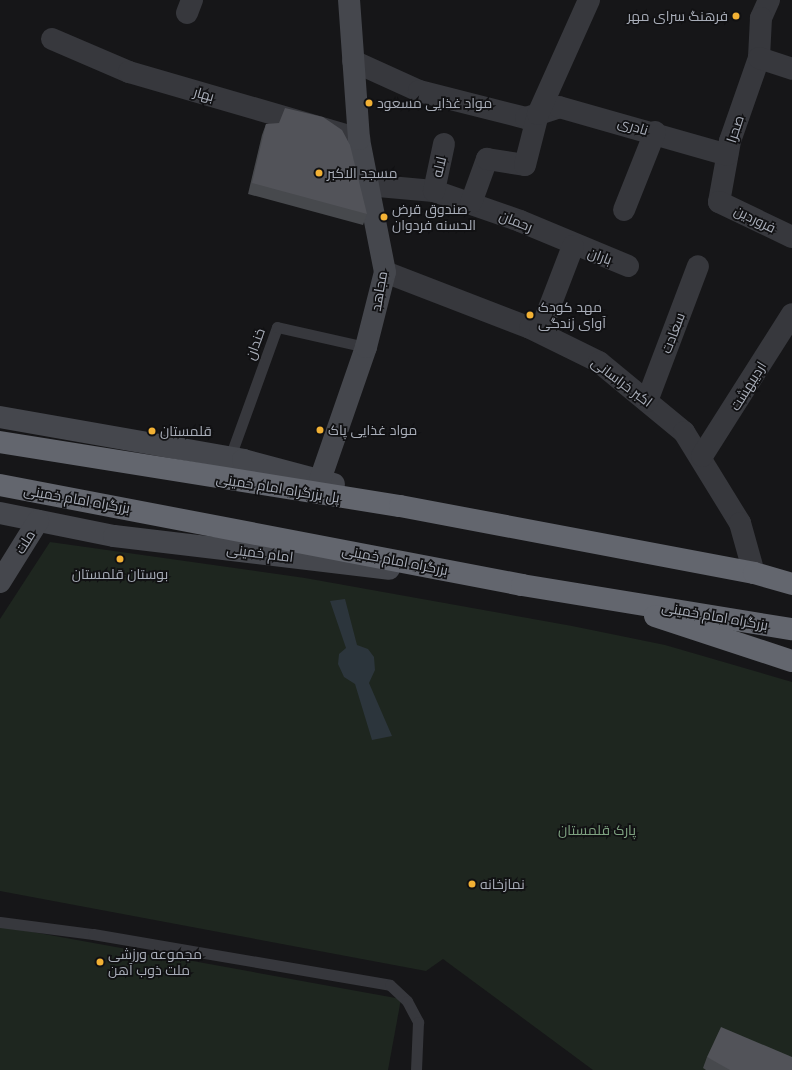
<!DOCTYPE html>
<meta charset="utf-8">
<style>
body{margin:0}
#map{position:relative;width:792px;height:1070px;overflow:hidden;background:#161618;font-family:Raleway,Cairo,sans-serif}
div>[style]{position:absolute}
.green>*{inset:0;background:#1e261f}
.water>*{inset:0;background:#2c353c}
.lane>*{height:11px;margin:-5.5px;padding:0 5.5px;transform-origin:5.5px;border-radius:5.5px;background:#37383d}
.street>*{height:22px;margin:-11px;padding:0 11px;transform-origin:11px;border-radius:11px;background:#37383d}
.secondary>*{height:22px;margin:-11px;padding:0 11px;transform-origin:11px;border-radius:11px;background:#45474d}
.highway>*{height:22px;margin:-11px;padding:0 11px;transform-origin:11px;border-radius:11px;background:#63666e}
.wall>*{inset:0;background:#47494d}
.building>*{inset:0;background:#525359}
.dots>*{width:11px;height:11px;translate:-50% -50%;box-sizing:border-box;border:2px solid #111113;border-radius:50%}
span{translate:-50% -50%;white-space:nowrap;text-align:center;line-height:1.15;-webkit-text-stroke:3.5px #111113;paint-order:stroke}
.poi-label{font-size:14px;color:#a8adb8}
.right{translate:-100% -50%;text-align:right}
.left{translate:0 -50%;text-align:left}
.street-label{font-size:14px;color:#a8adb8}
.park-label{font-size:14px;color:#7fa381}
</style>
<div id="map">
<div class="green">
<div style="clip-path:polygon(50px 542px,305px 578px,572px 626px,665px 645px,792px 682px,792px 1070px,593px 1070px,443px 959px,426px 971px,0 891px,0 619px)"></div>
<div style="clip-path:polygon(0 926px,401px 999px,388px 1070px,0 1070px)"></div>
</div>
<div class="water">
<div style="clip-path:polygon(345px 599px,357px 645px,368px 649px,374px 657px,375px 670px,369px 683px,392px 736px,372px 740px,355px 684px,344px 677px,338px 664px,339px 654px,346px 648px,330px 601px)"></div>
</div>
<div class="lane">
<div style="left:230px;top:457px;width:138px;rotate:-70.1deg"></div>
<div style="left:277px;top:327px;width:91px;rotate:12.7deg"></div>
<div style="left:0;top:922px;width:94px;rotate:7.4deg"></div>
<div style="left:93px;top:934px;width:301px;rotate:9.7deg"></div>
<div style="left:390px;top:985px;width:23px;rotate:43deg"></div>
<div style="left:407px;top:1001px;width:24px;rotate:62deg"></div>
<div style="left:418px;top:1022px;width:48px;rotate:92.4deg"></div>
</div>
<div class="street">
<div style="left:769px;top:0;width:20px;rotate:114deg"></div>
<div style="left:761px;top:18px;width:40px;rotate:92.9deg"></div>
<div style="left:759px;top:58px;width:88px;rotate:109.3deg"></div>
<div style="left:730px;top:141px;width:62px;rotate:100.2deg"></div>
<div style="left:719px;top:202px;width:81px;rotate:25.6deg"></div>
<div style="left:187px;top:13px;width:14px;rotate:-69deg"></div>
<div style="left:52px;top:39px;width:84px;rotate:23.2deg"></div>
<div style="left:129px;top:72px;width:240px;rotate:16.2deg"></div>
<div style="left:759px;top:58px;width:35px;rotate:18deg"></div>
<div style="left:353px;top:61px;width:72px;rotate:24.4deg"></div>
<div style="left:419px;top:91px;width:110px;rotate:14.2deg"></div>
<div style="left:526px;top:118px;width:35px;rotate:-18deg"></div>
<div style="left:559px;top:107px;width:175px;rotate:15.9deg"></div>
<div style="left:367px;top:185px;width:67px;rotate:5.1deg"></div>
<div style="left:434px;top:191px;width:91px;rotate:19.2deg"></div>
<div style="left:520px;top:221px;width:117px;rotate:22.6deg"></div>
<div style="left:434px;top:191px;width:48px;rotate:-78deg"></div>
<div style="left:471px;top:203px;width:47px;rotate:-70deg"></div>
<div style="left:487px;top:159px;width:38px;rotate:9deg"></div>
<div style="left:525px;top:165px;width:53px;rotate:-75.7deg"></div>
<div style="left:538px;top:114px;width:125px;rotate:-65.9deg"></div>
<div style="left:624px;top:210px;width:84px;rotate:-68.3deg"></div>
<div style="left:385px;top:272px;width:155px;rotate:21.1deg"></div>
<div style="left:530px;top:328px;width:77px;rotate:26.2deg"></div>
<div style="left:599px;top:362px;width:110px;rotate:39.5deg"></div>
<div style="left:684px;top:432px;width:107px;rotate:58.4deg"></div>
<div style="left:740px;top:523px;width:52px;rotate:74.4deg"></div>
<div style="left:540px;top:332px;width:92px;rotate:-69deg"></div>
<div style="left:647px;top:401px;width:144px;rotate:-69.3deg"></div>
<div style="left:702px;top:456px;width:168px;rotate:-57.6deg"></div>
</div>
<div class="secondary">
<div style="left:0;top:417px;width:247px;rotate:10deg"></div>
<div style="left:243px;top:460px;width:94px;rotate:14.8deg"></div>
<div style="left:320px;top:480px;width:141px;rotate:-70.9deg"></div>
<div style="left:366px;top:347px;width:77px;rotate:-75.8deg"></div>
<div style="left:385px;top:272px;width:136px;rotate:-101.1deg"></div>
<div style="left:359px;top:139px;width:139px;rotate:-94.1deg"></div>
<div style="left:0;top:513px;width:116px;rotate:11.4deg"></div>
<div style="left:114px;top:536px;width:277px;rotate:6.8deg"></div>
<div style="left:0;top:582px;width:72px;rotate:-58.1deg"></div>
</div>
<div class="highway">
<div style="left:0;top:442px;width:405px;rotate:9.1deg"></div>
<div style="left:400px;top:506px;width:360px;rotate:10.7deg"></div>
<div style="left:754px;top:573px;width:40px;rotate:16deg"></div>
<div style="left:0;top:485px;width:531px;rotate:10.84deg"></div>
<div style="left:522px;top:585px;width:274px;rotate:9.3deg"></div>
<div style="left:655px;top:616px;width:144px;rotate:18.2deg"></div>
</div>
<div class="wall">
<div style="clip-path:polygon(266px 124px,367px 214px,363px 225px,248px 194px,262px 135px)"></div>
<div style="clip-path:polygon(707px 1057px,792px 1070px,706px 1070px,703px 1068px)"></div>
</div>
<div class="building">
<div style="clip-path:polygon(285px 108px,323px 117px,342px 130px,350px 145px,367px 214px,252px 183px,266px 124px,279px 123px)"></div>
<div style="clip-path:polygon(721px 1027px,792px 1057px,792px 1070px,730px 1070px,707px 1057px)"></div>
</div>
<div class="dots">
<div style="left:736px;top:16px;background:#f2b134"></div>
<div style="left:369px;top:103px;background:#f2b134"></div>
<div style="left:319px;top:173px;background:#f2b134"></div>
<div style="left:384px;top:217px;background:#f2b134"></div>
<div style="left:530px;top:315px;background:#f2b134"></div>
<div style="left:320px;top:430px;background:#f2b134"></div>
<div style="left:152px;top:431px;background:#f2b134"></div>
<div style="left:120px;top:559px;background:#f2b134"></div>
<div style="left:472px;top:884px;background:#f2b134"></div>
<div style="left:100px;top:962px;background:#f2b134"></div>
</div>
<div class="poi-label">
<span class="right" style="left:728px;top:16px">فرهنگ سرای مهر</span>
<span class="left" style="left:377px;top:103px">مواد غذایی مسعود</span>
<span class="left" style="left:327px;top:173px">مسجد الاکبر</span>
<span class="left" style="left:392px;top:217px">صندوق قرض<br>الحسنه فردوان</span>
<span class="left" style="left:538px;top:315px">مهد کودک<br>آوای زندگی</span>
<span class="left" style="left:328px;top:430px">مواد غذایی پاک</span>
<span class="left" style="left:160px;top:431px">قلمستان</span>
<span style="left:120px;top:574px">بوستان قلمستان</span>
<span class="left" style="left:480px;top:884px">نمازخانه</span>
<span class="left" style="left:108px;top:962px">مجموعه ورزشی<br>ملت ذوب آهن</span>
</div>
<div class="street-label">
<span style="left:204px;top:94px;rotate:16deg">بهار</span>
<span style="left:633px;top:126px;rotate:17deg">نادری</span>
<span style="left:735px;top:129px;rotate:-72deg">صحرا</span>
<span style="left:439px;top:167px;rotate:-77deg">لاله</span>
<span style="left:755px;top:219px;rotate:26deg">فروردین</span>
<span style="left:516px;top:221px;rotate:22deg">رحمان</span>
<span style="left:600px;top:256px;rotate:20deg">باران</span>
<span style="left:379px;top:291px;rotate:-80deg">مجاهد</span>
<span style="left:673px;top:333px;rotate:-69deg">سعادت</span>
<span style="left:255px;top:344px;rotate:-70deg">خندان</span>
<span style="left:622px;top:382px;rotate:37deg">اکبر خراسانی</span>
<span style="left:748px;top:386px;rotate:-58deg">اردیبهشت</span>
<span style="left:278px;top:488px;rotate:9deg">پل بزرگراه امام خمینی</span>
<span style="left:77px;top:499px;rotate:10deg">بزرگراه امام خمینی</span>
<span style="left:25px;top:542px;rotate:-58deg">ملت</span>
<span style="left:260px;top:553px;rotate:7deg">امام خمینی</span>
<span style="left:395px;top:560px;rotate:11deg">بزرگراه امام خمینی</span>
<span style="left:715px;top:616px;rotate:10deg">بزرگراه امام خمینی</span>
</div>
<div class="park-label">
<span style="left:597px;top:830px">پارک قلمستان</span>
</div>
</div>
